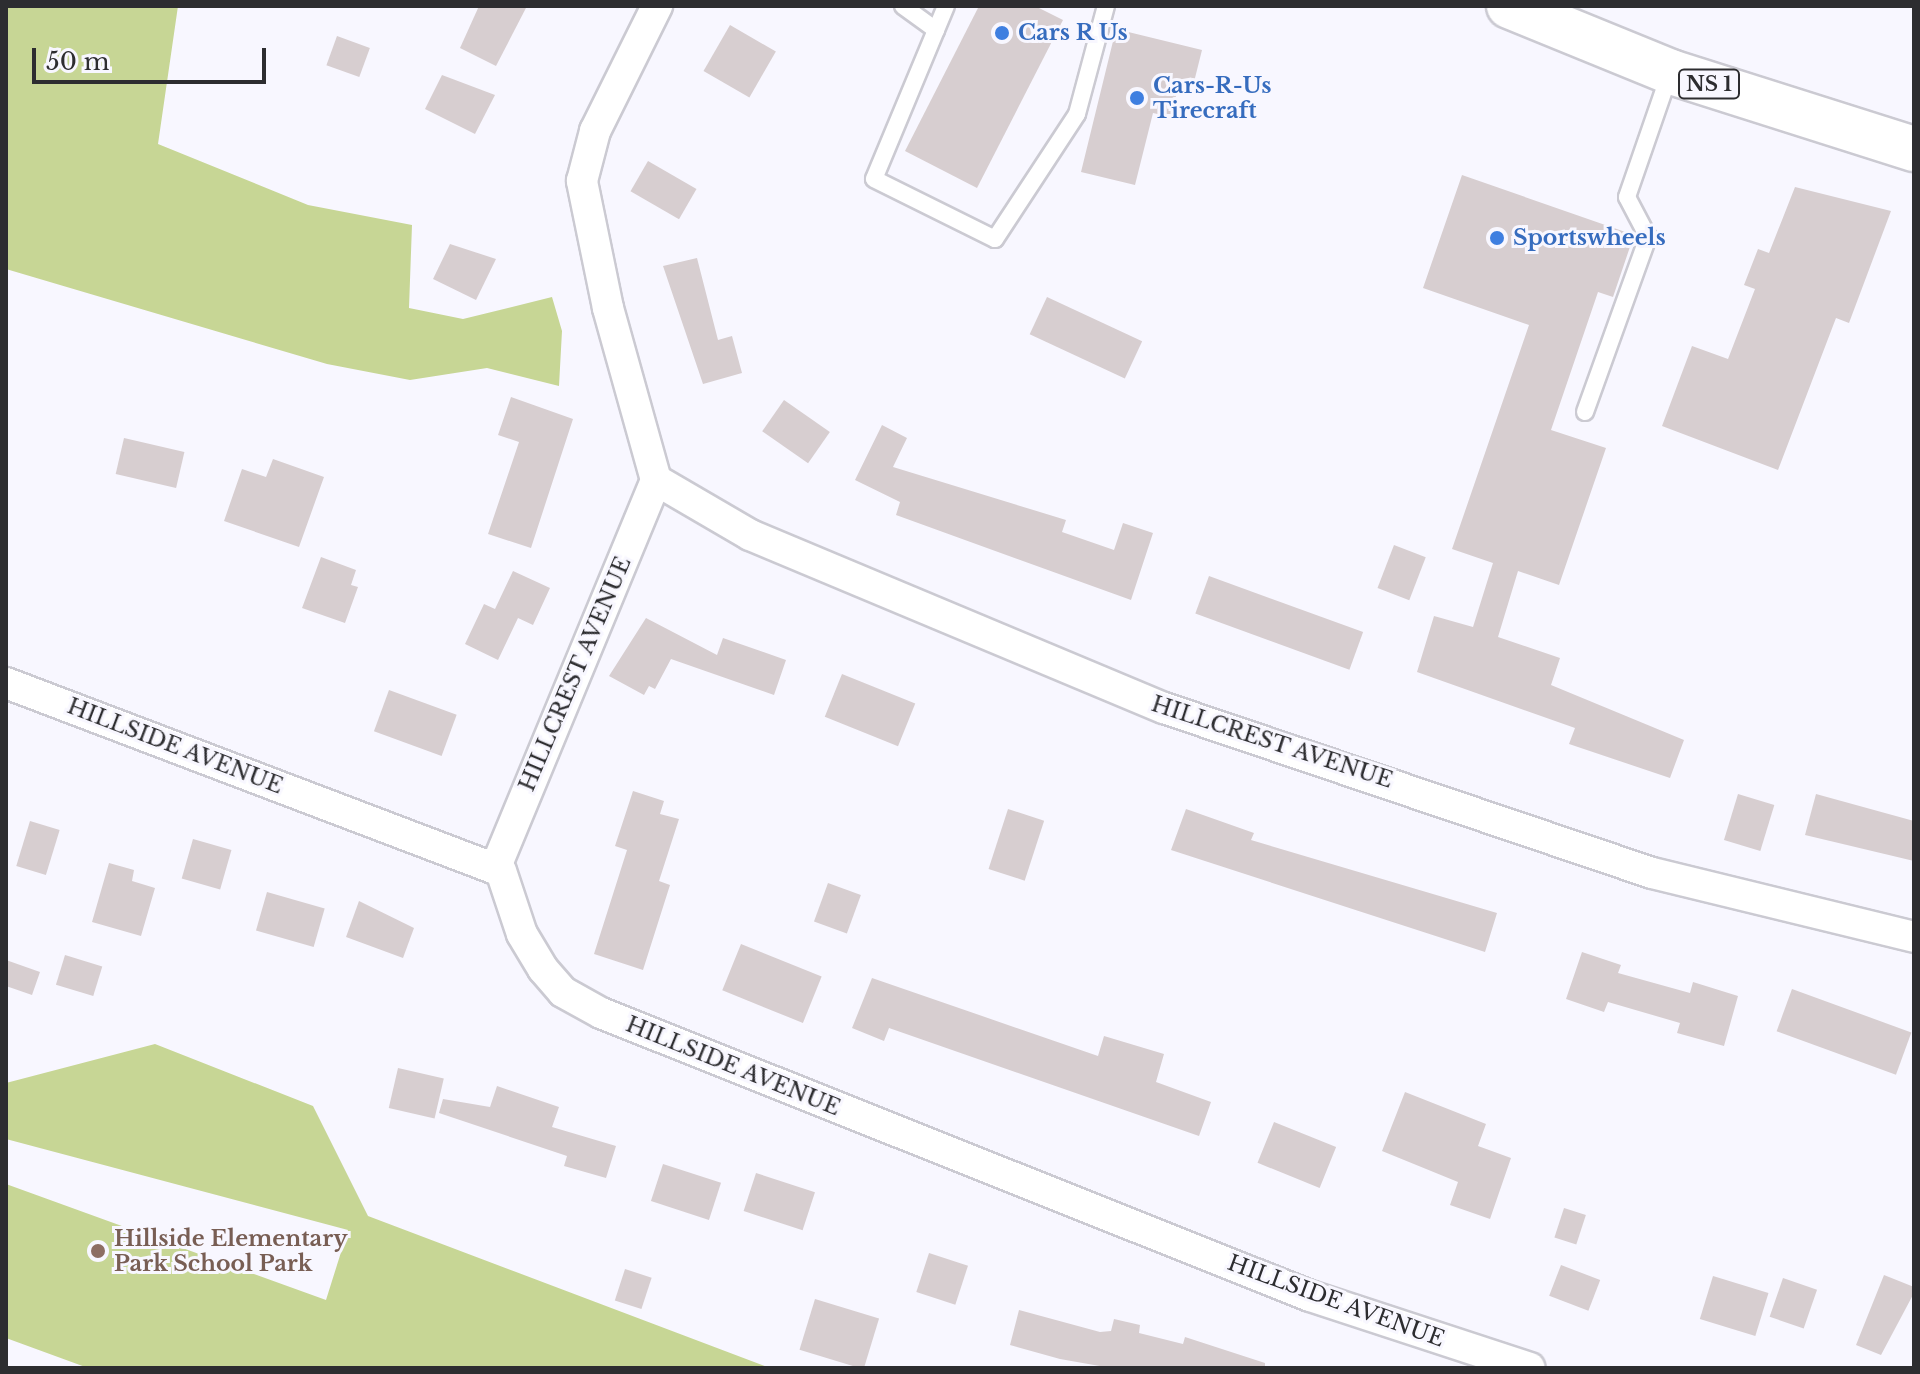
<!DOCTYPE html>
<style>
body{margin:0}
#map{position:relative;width:1920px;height:1374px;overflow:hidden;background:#f8f7ff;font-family:"Libre Baskerville",serif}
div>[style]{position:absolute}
.green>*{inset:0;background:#c7d695}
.building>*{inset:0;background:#d7ced0;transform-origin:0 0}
.roads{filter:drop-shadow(2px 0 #cbcad2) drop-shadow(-2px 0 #cbcad2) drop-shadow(0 2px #cbcad2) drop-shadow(0 -2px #cbcad2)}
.service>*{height:16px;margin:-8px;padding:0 8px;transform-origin:8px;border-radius:8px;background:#fff}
.minor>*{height:30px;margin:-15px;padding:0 15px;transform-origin:15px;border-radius:15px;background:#fff}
.primary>*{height:44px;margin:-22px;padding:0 22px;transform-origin:22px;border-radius:22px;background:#fff}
.dots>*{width:22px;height:22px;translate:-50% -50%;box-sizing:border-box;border:4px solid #f8f7ff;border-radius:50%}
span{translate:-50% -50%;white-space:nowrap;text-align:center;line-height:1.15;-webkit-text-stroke:6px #f8f7ff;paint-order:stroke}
.shield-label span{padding:2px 6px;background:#f8f7ff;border:2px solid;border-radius:6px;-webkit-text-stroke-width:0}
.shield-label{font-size:20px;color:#2d2d30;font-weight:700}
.shop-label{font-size:22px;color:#366cbe;font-weight:700}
.left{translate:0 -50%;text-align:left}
.street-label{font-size:22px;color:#2d2d30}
.education-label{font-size:22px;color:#785e54;font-weight:700}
.frame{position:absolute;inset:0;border:8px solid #2d2d30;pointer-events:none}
.scale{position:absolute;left:32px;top:48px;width:234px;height:36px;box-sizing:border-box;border:4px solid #2d2d30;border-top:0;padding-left:10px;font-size:24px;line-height:28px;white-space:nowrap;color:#2d2d30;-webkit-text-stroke:6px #f8f7ff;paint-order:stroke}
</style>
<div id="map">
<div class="green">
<div style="clip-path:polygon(6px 6px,178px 6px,158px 144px,308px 205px,412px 225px,409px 308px,463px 319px,552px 297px,562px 331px,559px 386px,487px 368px,410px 380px,327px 364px,6px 269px)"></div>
<div style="clip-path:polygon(155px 1044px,313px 1106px,368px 1216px,770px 1368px,88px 1368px,6px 1338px,6px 1184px,326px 1300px,348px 1230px,6px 1139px,6px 1083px)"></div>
</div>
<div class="building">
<div style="clip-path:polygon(479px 6px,527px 6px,496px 66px,460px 48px)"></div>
<div style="clip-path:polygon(979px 6px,1035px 6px,1063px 20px,977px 188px,905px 151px)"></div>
<div style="left:730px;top:25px;width:53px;height:53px;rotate:30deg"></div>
<div style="clip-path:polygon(1116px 29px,1202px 50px,1194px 82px,1180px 79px,1171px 117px,1153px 113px,1135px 185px,1081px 172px)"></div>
<div style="left:337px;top:36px;width:35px;height:31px;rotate:20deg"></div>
<div style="clip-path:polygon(442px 75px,495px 95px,475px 134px,425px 109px)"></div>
<div style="left:648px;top:161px;width:56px;height:35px;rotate:30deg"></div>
<div style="clip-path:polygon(1462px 175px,1634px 235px,1613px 297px,1598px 292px,1551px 430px,1606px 448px,1559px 585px,1518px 571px,1498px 637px,1560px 658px,1551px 685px,1684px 740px,1670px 778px,1569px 744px,1575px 728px,1417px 672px,1434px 616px,1473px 627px,1493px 563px,1452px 549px,1529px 325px,1423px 288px)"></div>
<div style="clip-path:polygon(1795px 187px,1891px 211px,1849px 323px,1836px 318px,1778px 470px,1662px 426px,1692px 346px,1728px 359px,1755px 289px,1744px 285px,1758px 249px,1769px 253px)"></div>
<div style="clip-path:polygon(450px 244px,496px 259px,476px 300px,433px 279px)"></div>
<div style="clip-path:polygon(697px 258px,718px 340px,732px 336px,742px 373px,703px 384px,663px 266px)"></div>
<div style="left:1047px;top:297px;width:105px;height:41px;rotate:25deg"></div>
<div style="clip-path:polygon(511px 397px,573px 419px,531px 548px,488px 534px,519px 442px,498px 435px)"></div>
<div style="left:784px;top:400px;width:56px;height:38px;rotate:35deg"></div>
<div style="clip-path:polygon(882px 425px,907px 438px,893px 467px,1066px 520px,1062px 532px,1114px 550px,1123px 523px,1153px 533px,1131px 600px,896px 515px,900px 502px,855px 480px)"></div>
<div style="left:124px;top:438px;width:62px;height:37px;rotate:13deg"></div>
<div style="clip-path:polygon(273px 459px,324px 477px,299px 547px,224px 521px,242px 469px,266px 477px)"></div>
<div style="left:1394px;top:545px;width:34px;height:46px;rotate:21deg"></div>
<div style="clip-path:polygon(321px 557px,356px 570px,351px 585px,358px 587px,345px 623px,302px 608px)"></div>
<div style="clip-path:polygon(513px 571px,550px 588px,533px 625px,518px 618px,498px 660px,465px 644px,484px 604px,495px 609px)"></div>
<div style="left:1209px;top:576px;width:164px;height:40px;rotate:20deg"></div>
<div style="clip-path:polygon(646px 618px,717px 655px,723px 638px,786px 660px,774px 695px,671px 659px,655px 689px,649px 686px,644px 695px,609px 676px)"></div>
<div style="left:842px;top:674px;width:79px;height:46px;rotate:22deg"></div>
<div style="left:389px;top:690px;width:72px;height:44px;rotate:20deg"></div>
<div style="clip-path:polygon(633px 791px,664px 801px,660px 814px,679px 819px,659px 881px,670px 885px,643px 970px,594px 954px,627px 850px,615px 846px)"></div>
<div style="left:1738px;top:794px;width:38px;height:48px;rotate:17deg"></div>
<div style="clip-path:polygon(1816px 794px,1914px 821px,1914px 861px,1805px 835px)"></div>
<div style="left:1008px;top:809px;width:38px;height:63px;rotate:18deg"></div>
<div style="clip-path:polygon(1186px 809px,1254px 833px,1251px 840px,1497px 913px,1485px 952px,1171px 850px)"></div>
<div style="left:30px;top:821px;width:31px;height:47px;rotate:17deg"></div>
<div style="left:193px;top:839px;width:40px;height:41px;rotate:16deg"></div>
<div style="clip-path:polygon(109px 863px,134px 870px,132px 881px,155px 888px,141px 936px,92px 922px)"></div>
<div style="left:828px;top:883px;width:35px;height:41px;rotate:20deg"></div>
<div style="left:267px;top:892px;width:60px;height:40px;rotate:16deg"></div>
<div style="clip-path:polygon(359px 901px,414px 928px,403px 958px,346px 937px)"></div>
<div style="left:741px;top:944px;width:87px;height:50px;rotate:22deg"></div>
<div style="clip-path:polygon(1582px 952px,1621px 965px,1618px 973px,1690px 993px,1693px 982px,1738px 996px,1724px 1046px,1677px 1033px,1680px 1023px,1608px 1002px,1604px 1012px,1566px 999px)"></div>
<div style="left:65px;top:955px;width:39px;height:31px;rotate:17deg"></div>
<div style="clip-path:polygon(6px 960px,40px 972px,32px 995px,6px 986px)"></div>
<div style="clip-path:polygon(872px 978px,1098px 1056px,1104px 1036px,1164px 1054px,1156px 1082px,1211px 1102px,1199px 1136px,889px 1028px,884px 1041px,852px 1028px)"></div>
<div style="left:1792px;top:989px;width:127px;height:45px;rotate:20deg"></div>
<div style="left:398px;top:1068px;width:47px;height:41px;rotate:13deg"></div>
<div style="clip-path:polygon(497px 1086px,559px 1107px,552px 1127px,616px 1146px,606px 1178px,564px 1166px,567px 1156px,439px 1113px,443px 1099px,490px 1107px)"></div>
<div style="clip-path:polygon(1405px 1092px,1486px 1124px,1478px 1146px,1511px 1158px,1490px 1219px,1450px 1205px,1458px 1182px,1382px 1151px)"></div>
<div style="left:1274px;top:1122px;width:67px;height:44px;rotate:22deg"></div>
<div style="left:663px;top:1164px;width:61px;height:39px;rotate:18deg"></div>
<div style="left:756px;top:1173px;width:62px;height:40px;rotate:18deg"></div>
<div style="left:1564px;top:1208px;width:23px;height:31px;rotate:18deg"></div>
<div style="left:929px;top:1253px;width:41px;height:41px;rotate:18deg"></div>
<div style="left:1561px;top:1265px;width:42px;height:33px;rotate:21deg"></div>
<div style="left:625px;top:1269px;width:28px;height:33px;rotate:18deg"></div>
<div style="clip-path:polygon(1884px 1275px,1914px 1287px,1914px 1293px,1881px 1355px,1856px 1345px)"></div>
<div style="left:1713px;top:1276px;width:58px;height:45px;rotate:17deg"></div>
<div style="left:1783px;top:1278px;width:36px;height:41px;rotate:19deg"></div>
<div style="left:815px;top:1299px;width:67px;height:53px;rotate:17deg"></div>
<div style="clip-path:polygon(1019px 1310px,1100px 1332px,1111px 1331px,1114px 1319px,1140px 1325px,1139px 1333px,1183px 1344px,1185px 1337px,1265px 1363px,1265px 1368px,1111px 1368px,1060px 1359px,1010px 1345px)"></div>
</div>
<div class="roads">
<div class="service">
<div style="left:903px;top:6px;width:41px;rotate:36deg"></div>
<div style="left:946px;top:6px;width:187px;rotate:112.6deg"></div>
<div style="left:874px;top:179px;width:135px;rotate:26.4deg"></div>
<div style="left:995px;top:239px;width:149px;rotate:-56.7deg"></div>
<div style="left:1077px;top:114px;width:112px;rotate:-75deg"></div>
<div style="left:1585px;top:412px;width:186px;rotate:-70.2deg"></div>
<div style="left:1648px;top:237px;width:45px;rotate:-117.7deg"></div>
<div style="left:1627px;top:197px;width:131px;rotate:-70.9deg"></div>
</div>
<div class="minor">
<div style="left:656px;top:480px;width:109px;rotate:30.3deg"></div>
<div style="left:750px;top:535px;width:449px;rotate:22.7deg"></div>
<div style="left:1164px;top:708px;width:515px;rotate:18.68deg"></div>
<div style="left:1652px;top:873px;width:270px;rotate:13.7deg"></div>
<div style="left:6px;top:683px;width:529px;rotate:20.8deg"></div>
<div style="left:501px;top:871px;width:66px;rotate:71.6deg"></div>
<div style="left:522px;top:934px;width:41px;rotate:59deg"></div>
<div style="left:543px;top:969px;width:30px;rotate:49deg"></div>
<div style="left:563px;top:992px;width:43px;rotate:28.9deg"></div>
<div style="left:601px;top:1013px;width:763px;rotate:21.76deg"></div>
<div style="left:1310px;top:1296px;width:231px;rotate:18.1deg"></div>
<div style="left:495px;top:869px;width:421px;rotate:-67.5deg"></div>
<div style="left:656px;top:480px;width:179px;rotate:-105.6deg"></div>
<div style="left:608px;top:308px;width:130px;rotate:-101.6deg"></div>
<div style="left:582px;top:181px;width:52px;rotate:-75.4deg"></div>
<div style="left:595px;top:131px;width:140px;rotate:-63.6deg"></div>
</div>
<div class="primary">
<div style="left:1509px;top:6px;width:175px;rotate:22.2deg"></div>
<div style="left:1671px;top:72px;width:255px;rotate:17.6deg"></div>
</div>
</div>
<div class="dots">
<div style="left:1002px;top:33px;background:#3f7fe0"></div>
<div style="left:1137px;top:98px;background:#3f7fe0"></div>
<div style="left:1497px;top:238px;background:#3f7fe0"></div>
<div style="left:98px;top:1251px;background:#8d6e63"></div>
</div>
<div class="shield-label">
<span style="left:1709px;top:84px">NS 1</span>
</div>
<div class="shop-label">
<span class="left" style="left:1018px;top:33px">Cars R Us</span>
<span class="left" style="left:1153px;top:98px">Cars-R-Us<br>Tirecraft</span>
<span class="left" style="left:1513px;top:238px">Sportswheels</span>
</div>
<div class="street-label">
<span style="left:575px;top:674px;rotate:-67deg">HILLCREST AVENUE</span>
<span style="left:1272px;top:742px;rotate:18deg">HILLCREST AVENUE</span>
<span style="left:175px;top:746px;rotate:21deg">HILLSIDE AVENUE</span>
<span style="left:733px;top:1066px;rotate:22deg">HILLSIDE AVENUE</span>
<span style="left:1336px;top:1301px;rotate:20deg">HILLSIDE AVENUE</span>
</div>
<div class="education-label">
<span class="left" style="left:114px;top:1251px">Hillside Elementary<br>Park School Park</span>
</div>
<div class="frame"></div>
<div class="scale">50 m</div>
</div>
